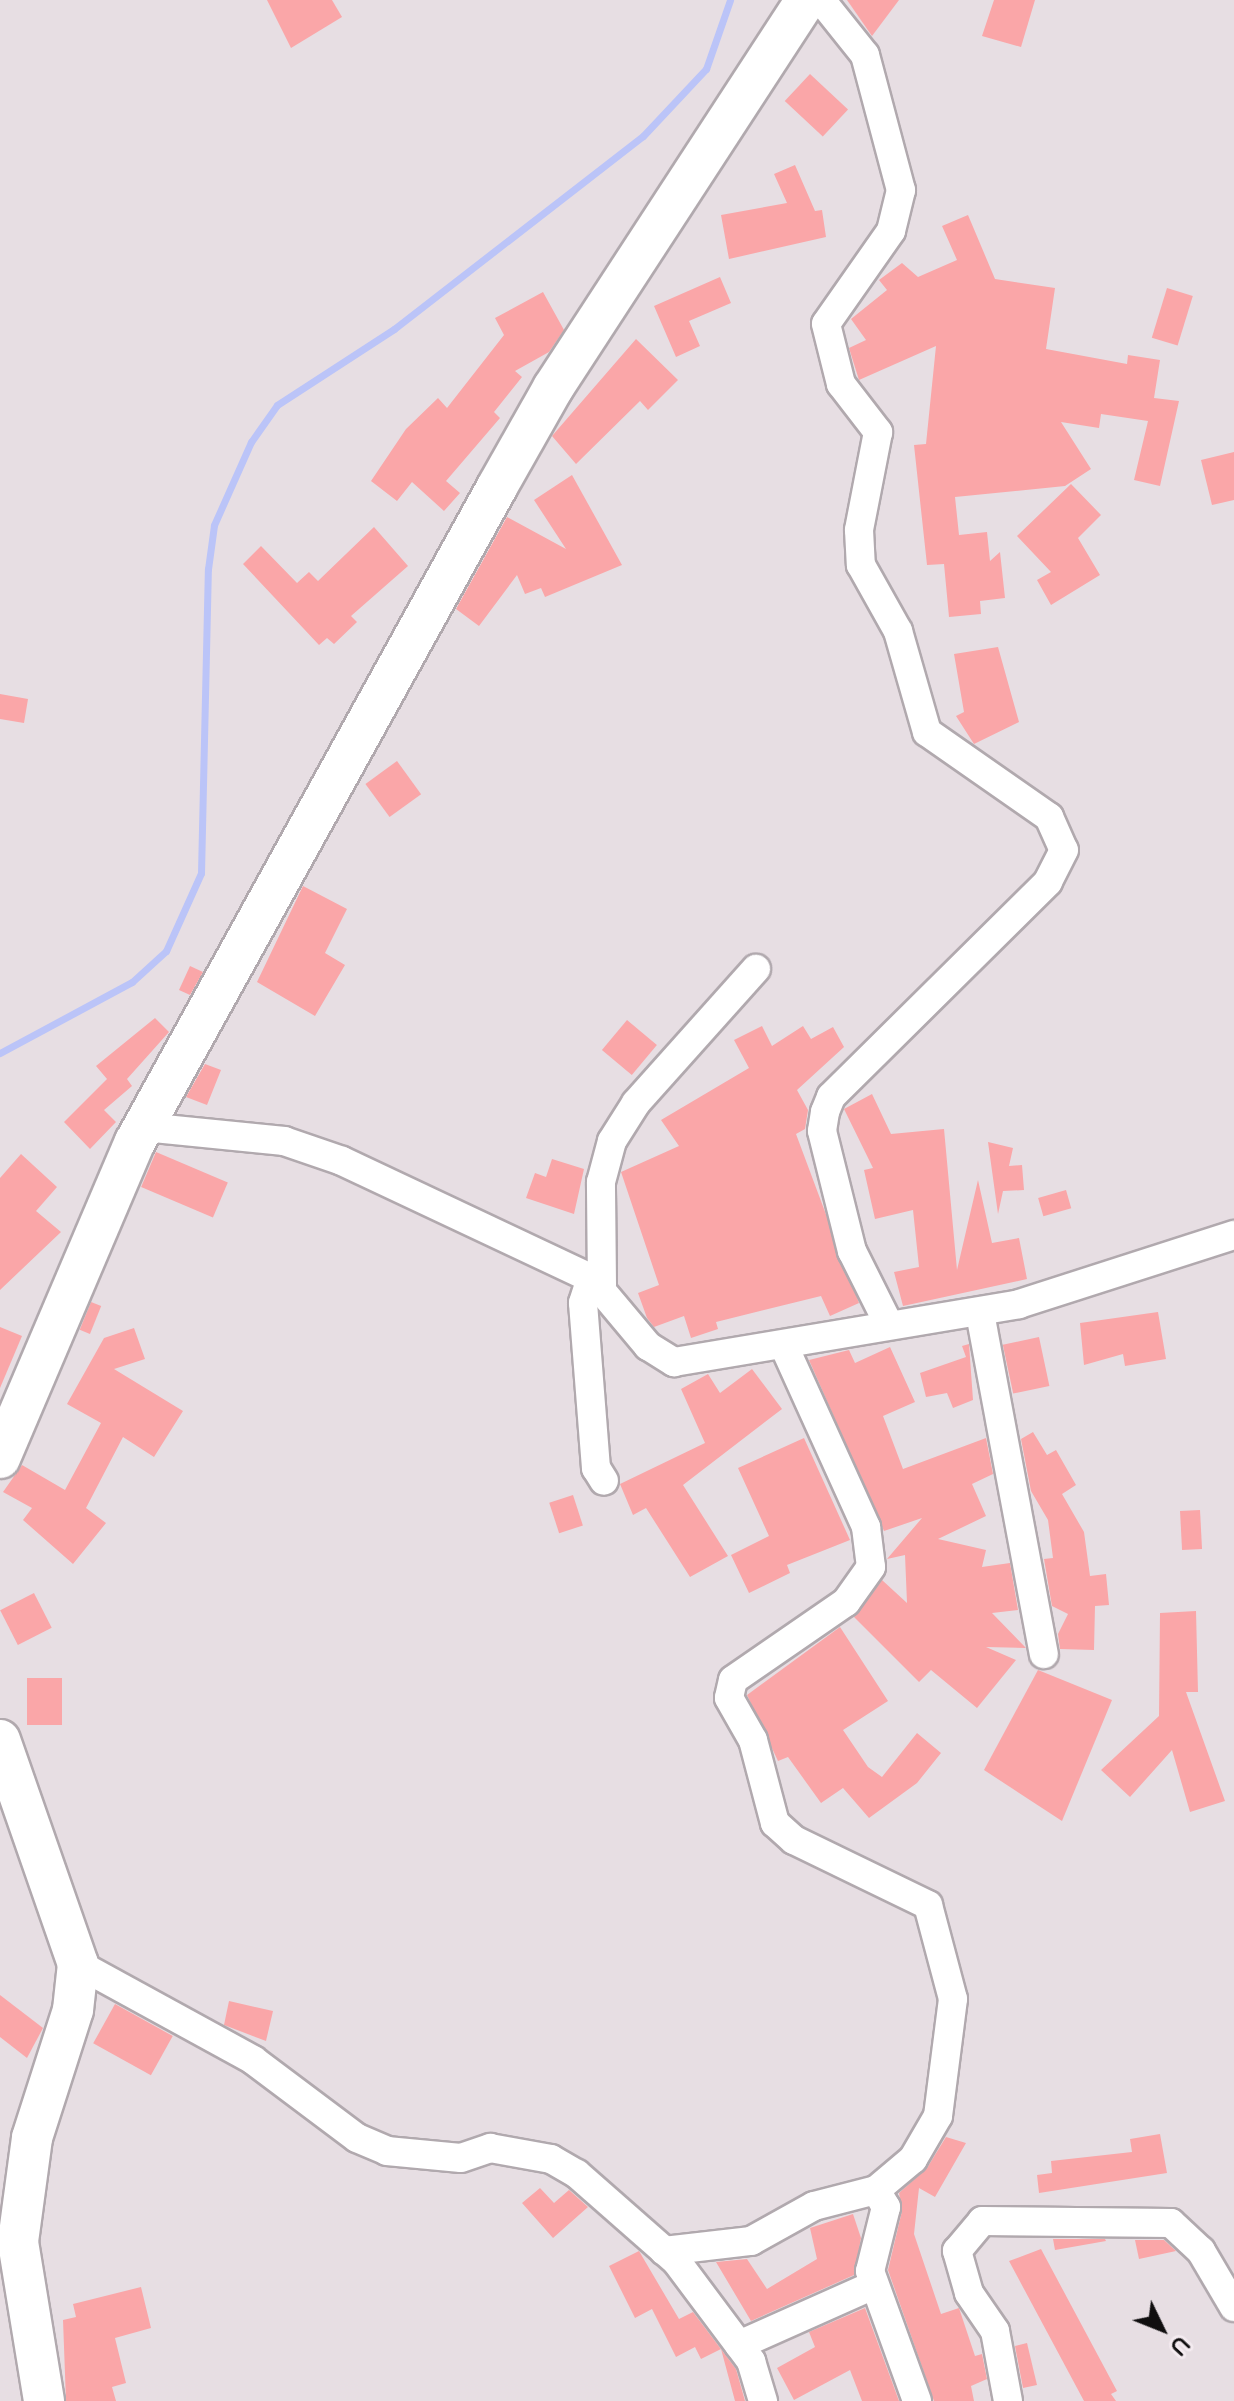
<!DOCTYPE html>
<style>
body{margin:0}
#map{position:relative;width:1234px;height:2401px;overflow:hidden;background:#e7dee3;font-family:"Varela Round",sans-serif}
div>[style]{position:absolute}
.stream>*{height:7px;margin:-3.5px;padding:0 3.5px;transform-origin:3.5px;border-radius:3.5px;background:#bbc4f8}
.building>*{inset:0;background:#faa6a8;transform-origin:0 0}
.roads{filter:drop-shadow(2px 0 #b1a9ae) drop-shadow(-2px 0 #b1a9ae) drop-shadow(0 2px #b1a9ae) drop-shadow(0 -2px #b1a9ae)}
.street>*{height:28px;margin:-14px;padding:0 14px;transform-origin:14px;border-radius:14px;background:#fff}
.secondary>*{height:40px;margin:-20px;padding:0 20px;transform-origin:20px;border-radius:20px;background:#fff}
span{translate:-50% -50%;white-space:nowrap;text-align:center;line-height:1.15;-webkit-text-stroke:6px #f4ebf0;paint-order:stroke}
.north{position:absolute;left:1122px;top:2289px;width:80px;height:80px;-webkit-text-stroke:6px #f4ebf0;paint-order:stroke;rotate:133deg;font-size:22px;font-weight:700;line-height:32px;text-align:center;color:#100e0f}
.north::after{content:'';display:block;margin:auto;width:28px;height:36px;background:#100e0f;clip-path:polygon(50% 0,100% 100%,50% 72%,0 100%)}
</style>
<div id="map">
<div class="stream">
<div style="left:0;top:1053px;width:150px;rotate:-28.3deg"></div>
<div style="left:132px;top:982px;width:46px;rotate:-42.4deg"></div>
<div style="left:166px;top:951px;width:85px;rotate:-65.8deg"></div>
<div style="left:201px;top:873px;width:304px;rotate:-88.7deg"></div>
<div style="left:208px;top:569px;width:44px;rotate:-82.2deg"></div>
<div style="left:214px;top:525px;width:91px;rotate:-66deg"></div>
<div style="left:251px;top:442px;width:45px;rotate:-54.9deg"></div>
<div style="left:277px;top:405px;width:140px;rotate:-33deg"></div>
<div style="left:394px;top:329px;width:315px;rotate:-37.8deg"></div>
<div style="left:643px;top:136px;width:92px;rotate:-46.8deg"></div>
<div style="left:706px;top:69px;width:73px;rotate:-70.8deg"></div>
</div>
<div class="building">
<div style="clip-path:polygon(267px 0,332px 0,342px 17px,291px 48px)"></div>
<div style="clip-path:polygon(847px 0,899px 0,872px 36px)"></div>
<div style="clip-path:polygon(994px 0,1035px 0,1021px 47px,982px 36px)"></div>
<div style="left:810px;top:74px;width:52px;height:37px;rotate:43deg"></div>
<div style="clip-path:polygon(795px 165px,815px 211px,822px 210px,826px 237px,729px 259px,721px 215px,787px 203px,774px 174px)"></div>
<div style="clip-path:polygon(968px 215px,995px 279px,1055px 288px,1046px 349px,1127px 364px,1128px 355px,1160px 360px,1154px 398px,1179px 401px,1160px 486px,1134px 480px,1148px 421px,1101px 414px,1099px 428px,1061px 422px,1091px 469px,1065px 486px,955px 497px,959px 535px,987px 532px,990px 561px,1000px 552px,1005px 598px,980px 601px,981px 614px,949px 617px,944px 564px,927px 565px,914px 445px,926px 444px,936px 346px,859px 380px,849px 348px,866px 340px,851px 319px,887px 290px,879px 280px,902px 263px,918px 277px,957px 260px,942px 226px)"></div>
<div style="clip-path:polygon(720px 277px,731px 303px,689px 321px,700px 346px,676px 357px,654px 306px)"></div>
<div style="left:1167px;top:288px;width:27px;height:52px;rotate:17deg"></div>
<div style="clip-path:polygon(543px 292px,564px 330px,549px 352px,515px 371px,522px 377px,494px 412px,500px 418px,446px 481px,460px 493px,444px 511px,412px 482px,397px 501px,371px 481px,406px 429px,438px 398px,447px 408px,504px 335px,495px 318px)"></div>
<div style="clip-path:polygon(636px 339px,678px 380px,648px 410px,640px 401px,576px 464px,552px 436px)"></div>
<div style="clip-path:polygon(1234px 452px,1234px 500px,1212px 505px,1201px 460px)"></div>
<div style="clip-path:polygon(572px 475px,622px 565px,545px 597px,541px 588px,525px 594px,517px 575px,479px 626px,456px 609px,507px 517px,566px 549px,534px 500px)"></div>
<div style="clip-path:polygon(1071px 484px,1101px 515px,1078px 538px,1100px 575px,1051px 605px,1037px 580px,1051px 572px,1017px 536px)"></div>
<div style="clip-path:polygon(374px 527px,408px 566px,351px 616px,357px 622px,334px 644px,327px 638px,319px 645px,243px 564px,261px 546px,297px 583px,309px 572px,318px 581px)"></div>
<div style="clip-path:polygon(998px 647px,1019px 722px,974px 744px,956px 716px,964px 712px,954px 654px)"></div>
<div style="clip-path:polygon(0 694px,28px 699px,24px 723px,0 719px)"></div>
<div style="left:397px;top:761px;width:41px;height:39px;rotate:54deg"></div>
<div style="clip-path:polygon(303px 886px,347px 909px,325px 953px,345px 965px,315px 1016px,257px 982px)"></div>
<div style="clip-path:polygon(190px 966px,203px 972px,190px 995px,179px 990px)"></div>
<div style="clip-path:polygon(155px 1018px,169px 1032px,127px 1079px,132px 1086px,104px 1110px,116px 1122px,90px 1149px,64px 1122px,107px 1079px,96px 1066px)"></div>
<div style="left:627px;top:1020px;width:39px;height:39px;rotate:40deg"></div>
<div style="clip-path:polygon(762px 1026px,772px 1046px,803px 1026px,811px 1039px,833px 1027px,844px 1047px,797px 1090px,808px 1110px,805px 1129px,796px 1134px,859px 1303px,830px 1316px,821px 1296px,716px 1322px,718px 1329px,691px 1338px,684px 1316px,654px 1327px,647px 1318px,638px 1293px,659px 1285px,621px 1172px,679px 1146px,661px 1120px,749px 1068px,734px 1040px)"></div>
<div style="clip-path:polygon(205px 1064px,221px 1070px,207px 1105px,186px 1097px)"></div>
<div style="clip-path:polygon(872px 1094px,891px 1134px,944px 1129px,957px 1270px,978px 1180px,992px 1243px,1019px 1238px,1027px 1279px,903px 1306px,894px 1272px,919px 1267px,913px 1210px,875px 1219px,864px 1170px,873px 1168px,844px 1109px)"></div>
<div style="clip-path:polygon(988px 1142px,1013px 1148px,1009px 1166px,1022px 1165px,1024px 1190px,1003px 1191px,998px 1214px)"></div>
<div style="left:156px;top:1152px;width:78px;height:38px;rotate:23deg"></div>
<div style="clip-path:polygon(21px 1154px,57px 1187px,36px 1211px,61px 1232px,0 1290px,0 1178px)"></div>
<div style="clip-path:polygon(552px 1159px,584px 1169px,574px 1214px,526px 1198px,535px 1173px,546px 1177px)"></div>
<div style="left:1066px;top:1190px;width:19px;height:29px;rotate:74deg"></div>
<div style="left:91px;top:1302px;width:11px;height:30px;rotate:22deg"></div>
<div style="clip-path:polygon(1158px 1312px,1166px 1359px,1125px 1366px,1123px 1354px,1084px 1365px,1080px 1323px)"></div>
<div style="clip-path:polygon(0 1327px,22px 1336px,0 1388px)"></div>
<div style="clip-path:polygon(134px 1328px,145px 1359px,114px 1369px,183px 1411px,154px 1457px,123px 1437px,86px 1508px,106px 1523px,73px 1564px,23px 1520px,32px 1508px,3px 1492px,22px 1465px,65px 1490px,101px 1423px,67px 1404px,104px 1338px)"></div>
<div style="left:1039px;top:1337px;width:50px;height:37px;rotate:78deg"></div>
<div style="clip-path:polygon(969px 1344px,973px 1400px,953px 1408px,947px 1393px,926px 1397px,920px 1373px,966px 1357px,962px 1346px)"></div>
<div style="clip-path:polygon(890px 1347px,915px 1402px,883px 1416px,903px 1469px,986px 1438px,993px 1474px,972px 1484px,986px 1516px,938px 1539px,986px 1550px,982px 1567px,1010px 1563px,1018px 1610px,992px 1613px,1026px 1648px,986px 1647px,1016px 1660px,977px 1708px,931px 1670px,919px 1682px,854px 1617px,882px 1580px,907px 1603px,905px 1555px,887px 1559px,922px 1518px,884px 1531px,809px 1360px,849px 1350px,855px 1363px)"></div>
<div style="clip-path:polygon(752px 1369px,782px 1409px,683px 1485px,728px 1556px,690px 1577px,646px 1508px,633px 1515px,620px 1484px,705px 1443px,681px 1389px,708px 1374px,720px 1393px)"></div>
<div style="clip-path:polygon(1033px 1432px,1047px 1455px,1056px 1450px,1076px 1485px,1062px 1494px,1084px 1532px,1090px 1576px,1106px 1574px,1109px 1605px,1095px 1606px,1094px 1650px,1060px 1649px,1058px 1634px,1068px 1614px,1052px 1606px,1044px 1559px,1053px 1558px,1048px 1520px,1031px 1491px,1021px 1439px)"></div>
<div style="clip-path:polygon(804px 1438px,850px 1540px,787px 1565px,790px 1573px,749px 1593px,731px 1555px,769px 1536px,738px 1468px)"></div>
<div style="left:573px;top:1495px;width:32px;height:25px;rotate:72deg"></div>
<div style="left:1200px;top:1510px;width:39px;height:20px;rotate:87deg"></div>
<div style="left:34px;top:1593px;width:39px;height:38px;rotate:63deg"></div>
<div style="clip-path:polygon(1196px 1611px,1198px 1692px,1186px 1692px,1225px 1801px,1190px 1812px,1172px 1750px,1130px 1797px,1101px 1770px,1159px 1716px,1160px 1613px)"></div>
<div style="clip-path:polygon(840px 1627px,888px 1701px,843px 1730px,868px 1767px,882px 1777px,917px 1733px,941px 1753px,917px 1783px,869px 1818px,843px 1788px,821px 1803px,788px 1757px,778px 1761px,747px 1695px)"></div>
<div style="clip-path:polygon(1038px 1670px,1112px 1700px,1062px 1821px,984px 1770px)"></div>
<div style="left:62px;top:1678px;width:47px;height:35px;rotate:90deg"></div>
<div style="clip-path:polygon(0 1995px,43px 2028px,27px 2058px,0 2037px)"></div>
<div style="clip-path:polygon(229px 2001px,273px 2011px,266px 2041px,224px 2025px)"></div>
<div style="left:115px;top:2004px;width:66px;height:45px;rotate:29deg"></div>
<div style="clip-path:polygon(1160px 2134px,1167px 2173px,1039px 2193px,1037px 2175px,1052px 2173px,1051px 2161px,1132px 2152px,1130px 2139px)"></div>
<div style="clip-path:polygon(946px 2137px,966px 2143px,935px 2197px,919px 2188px,914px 2234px,941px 2314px,959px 2308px,975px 2356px,982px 2354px,987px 2379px,971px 2386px,974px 2401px,934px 2401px,888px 2270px,902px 2211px,899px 2193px,927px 2168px)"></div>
<div style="clip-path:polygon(540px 2188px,554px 2203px,569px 2190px,588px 2207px,553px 2238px,522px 2203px)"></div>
<div style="clip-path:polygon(853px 2214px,861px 2238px,854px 2275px,751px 2321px,716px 2262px,747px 2259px,767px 2289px,817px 2259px,810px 2228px)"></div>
<div style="clip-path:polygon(1053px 2239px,1105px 2239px,1106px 2241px,1055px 2250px)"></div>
<div style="clip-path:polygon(1135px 2240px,1164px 2240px,1176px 2251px,1139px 2259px)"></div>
<div style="clip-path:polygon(1041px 2249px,1117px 2391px,1111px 2394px,1116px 2401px,1084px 2401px,1009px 2261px)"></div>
<div style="clip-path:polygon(639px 2251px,679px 2319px,693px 2312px,736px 2369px,745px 2401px,735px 2401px,721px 2349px,701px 2359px,695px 2347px,676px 2357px,652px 2309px,635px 2318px,609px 2266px)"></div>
<div style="clip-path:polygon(141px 2287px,151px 2328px,115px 2338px,126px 2383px,112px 2387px,116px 2401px,66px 2401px,63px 2320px,76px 2317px,73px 2304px)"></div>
<div style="clip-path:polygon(865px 2308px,899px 2401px,862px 2401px,850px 2370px,794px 2400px,777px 2368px,815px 2347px,809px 2332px)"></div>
<div style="clip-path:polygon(1027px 2343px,1037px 2385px,1023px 2388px,1015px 2346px)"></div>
</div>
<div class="roads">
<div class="street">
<div style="left:821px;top:0;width:70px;rotate:51.3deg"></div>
<div style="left:865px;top:55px;width:140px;rotate:75.1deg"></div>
<div style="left:901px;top:190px;width:42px;rotate:103.7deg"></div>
<div style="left:891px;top:231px;width:113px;rotate:125deg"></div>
<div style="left:826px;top:324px;width:62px;rotate:76deg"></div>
<div style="left:841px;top:384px;width:61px;rotate:52.4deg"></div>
<div style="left:878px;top:432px;width:100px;rotate:101deg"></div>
<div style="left:859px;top:530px;width:35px;rotate:87deg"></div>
<div style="left:861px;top:565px;width:76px;rotate:60.7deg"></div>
<div style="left:898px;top:631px;width:105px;rotate:74deg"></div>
<div style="left:927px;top:732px;width:149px;rotate:34.9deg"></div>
<div style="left:1049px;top:817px;width:36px;rotate:66deg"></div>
<div style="left:1064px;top:850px;width:36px;rotate:117deg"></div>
<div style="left:1048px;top:882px;width:305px;rotate:135.3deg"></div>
<div style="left:831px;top:1097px;width:16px;rotate:112deg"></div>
<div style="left:825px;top:1112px;width:19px;rotate:99deg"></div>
<div style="left:822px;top:1131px;width:124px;rotate:76deg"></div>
<div style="left:852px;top:1251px;width:78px;rotate:63.4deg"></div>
<div style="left:144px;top:1127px;width:141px;rotate:5.7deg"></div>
<div style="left:284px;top:1141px;width:61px;rotate:19deg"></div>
<div style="left:342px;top:1161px;width:275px;rotate:25.2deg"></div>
<div style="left:591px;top:1278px;width:89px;rotate:50deg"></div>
<div style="left:648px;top:1346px;width:31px;rotate:32deg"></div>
<div style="left:674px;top:1362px;width:350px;rotate:-9.5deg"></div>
<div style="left:1019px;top:1304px;width:226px;rotate:-17.8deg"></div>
<div style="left:591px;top:1278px;width:26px;rotate:108deg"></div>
<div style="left:583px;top:1303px;width:166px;rotate:85.5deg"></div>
<div style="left:596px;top:1468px;width:15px;rotate:58deg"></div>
<div style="left:602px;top:1285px;width:103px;rotate:-90.6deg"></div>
<div style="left:601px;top:1182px;width:42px;rotate:-75deg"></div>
<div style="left:612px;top:1141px;width:45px;rotate:-57.7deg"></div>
<div style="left:636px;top:1103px;width:180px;rotate:-48.2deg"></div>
<div style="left:980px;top:1313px;width:347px;rotate:79.4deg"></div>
<div style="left:784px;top:1346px;width:199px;rotate:65.6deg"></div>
<div style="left:866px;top:1527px;width:40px;rotate:82.9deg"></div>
<div style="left:871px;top:1567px;width:43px;rotate:125.5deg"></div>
<div style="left:846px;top:1602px;width:137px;rotate:145.4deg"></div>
<div style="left:733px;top:1680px;width:18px;rotate:103deg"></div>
<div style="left:729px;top:1698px;width:48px;rotate:60.3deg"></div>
<div style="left:753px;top:1740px;width:86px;rotate:75.2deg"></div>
<div style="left:775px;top:1823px;width:25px;rotate:42deg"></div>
<div style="left:794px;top:1840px;width:149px;rotate:25.9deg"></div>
<div style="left:928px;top:1905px;width:97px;rotate:75.1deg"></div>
<div style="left:953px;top:1999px;width:118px;rotate:97.3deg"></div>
<div style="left:938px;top:2116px;width:50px;rotate:120.2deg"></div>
<div style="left:913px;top:2159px;width:48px;rotate:140deg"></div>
<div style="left:78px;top:1964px;width:200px;rotate:28.7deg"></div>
<div style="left:253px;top:2060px;width:130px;rotate:36.9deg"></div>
<div style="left:357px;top:2138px;width:33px;rotate:23deg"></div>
<div style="left:387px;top:2151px;width:74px;rotate:5.4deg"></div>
<div style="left:461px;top:2158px;width:31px;rotate:-19deg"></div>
<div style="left:490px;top:2148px;width:62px;rotate:10.2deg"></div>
<div style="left:551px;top:2159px;width:30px;rotate:30deg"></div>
<div style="left:577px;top:2174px;width:133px;rotate:41.3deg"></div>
<div style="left:677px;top:2262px;width:124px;rotate:53.2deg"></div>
<div style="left:751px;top:2361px;width:42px;rotate:73.3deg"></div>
<div style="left:664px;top:2251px;width:88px;rotate:-6.6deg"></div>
<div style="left:751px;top:2241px;width:72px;rotate:-29.1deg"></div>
<div style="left:814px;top:2206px;width:64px;rotate:-14.5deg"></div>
<div style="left:876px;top:2190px;width:20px;rotate:60deg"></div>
<div style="left:886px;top:2207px;width:66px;rotate:104deg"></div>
<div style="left:870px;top:2271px;width:138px;rotate:70.1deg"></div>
<div style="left:739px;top:2345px;width:148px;rotate:-24deg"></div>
<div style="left:1008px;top:2401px;width:71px;rotate:-100.5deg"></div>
<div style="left:995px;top:2331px;width:46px;rotate:-124.4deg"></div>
<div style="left:969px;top:2293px;width:44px;rotate:-105.9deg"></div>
<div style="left:957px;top:2251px;width:39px;rotate:-50deg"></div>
<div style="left:982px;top:2221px;width:189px;rotate:0.6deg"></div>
<div style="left:1171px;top:2223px;width:41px;rotate:43deg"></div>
<div style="left:1201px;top:2251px;width:65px;rotate:59.5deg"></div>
</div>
<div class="secondary">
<div style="left:0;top:1458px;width:344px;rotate:-66.9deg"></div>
<div style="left:135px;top:1142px;width:748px;rotate:-61.07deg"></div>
<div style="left:497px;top:487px;width:114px;rotate:-60.5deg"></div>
<div style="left:553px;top:388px;width:463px;rotate:-56.9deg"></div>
<div style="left:0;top:1740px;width:237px;rotate:70.8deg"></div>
<div style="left:78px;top:1964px;width:46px;rotate:96.2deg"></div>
<div style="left:73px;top:2010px;width:134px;rotate:107.8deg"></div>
<div style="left:32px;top:2138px;width:105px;rotate:97.7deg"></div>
<div style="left:18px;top:2242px;width:161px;rotate:80.7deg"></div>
</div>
</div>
<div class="north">U</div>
</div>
